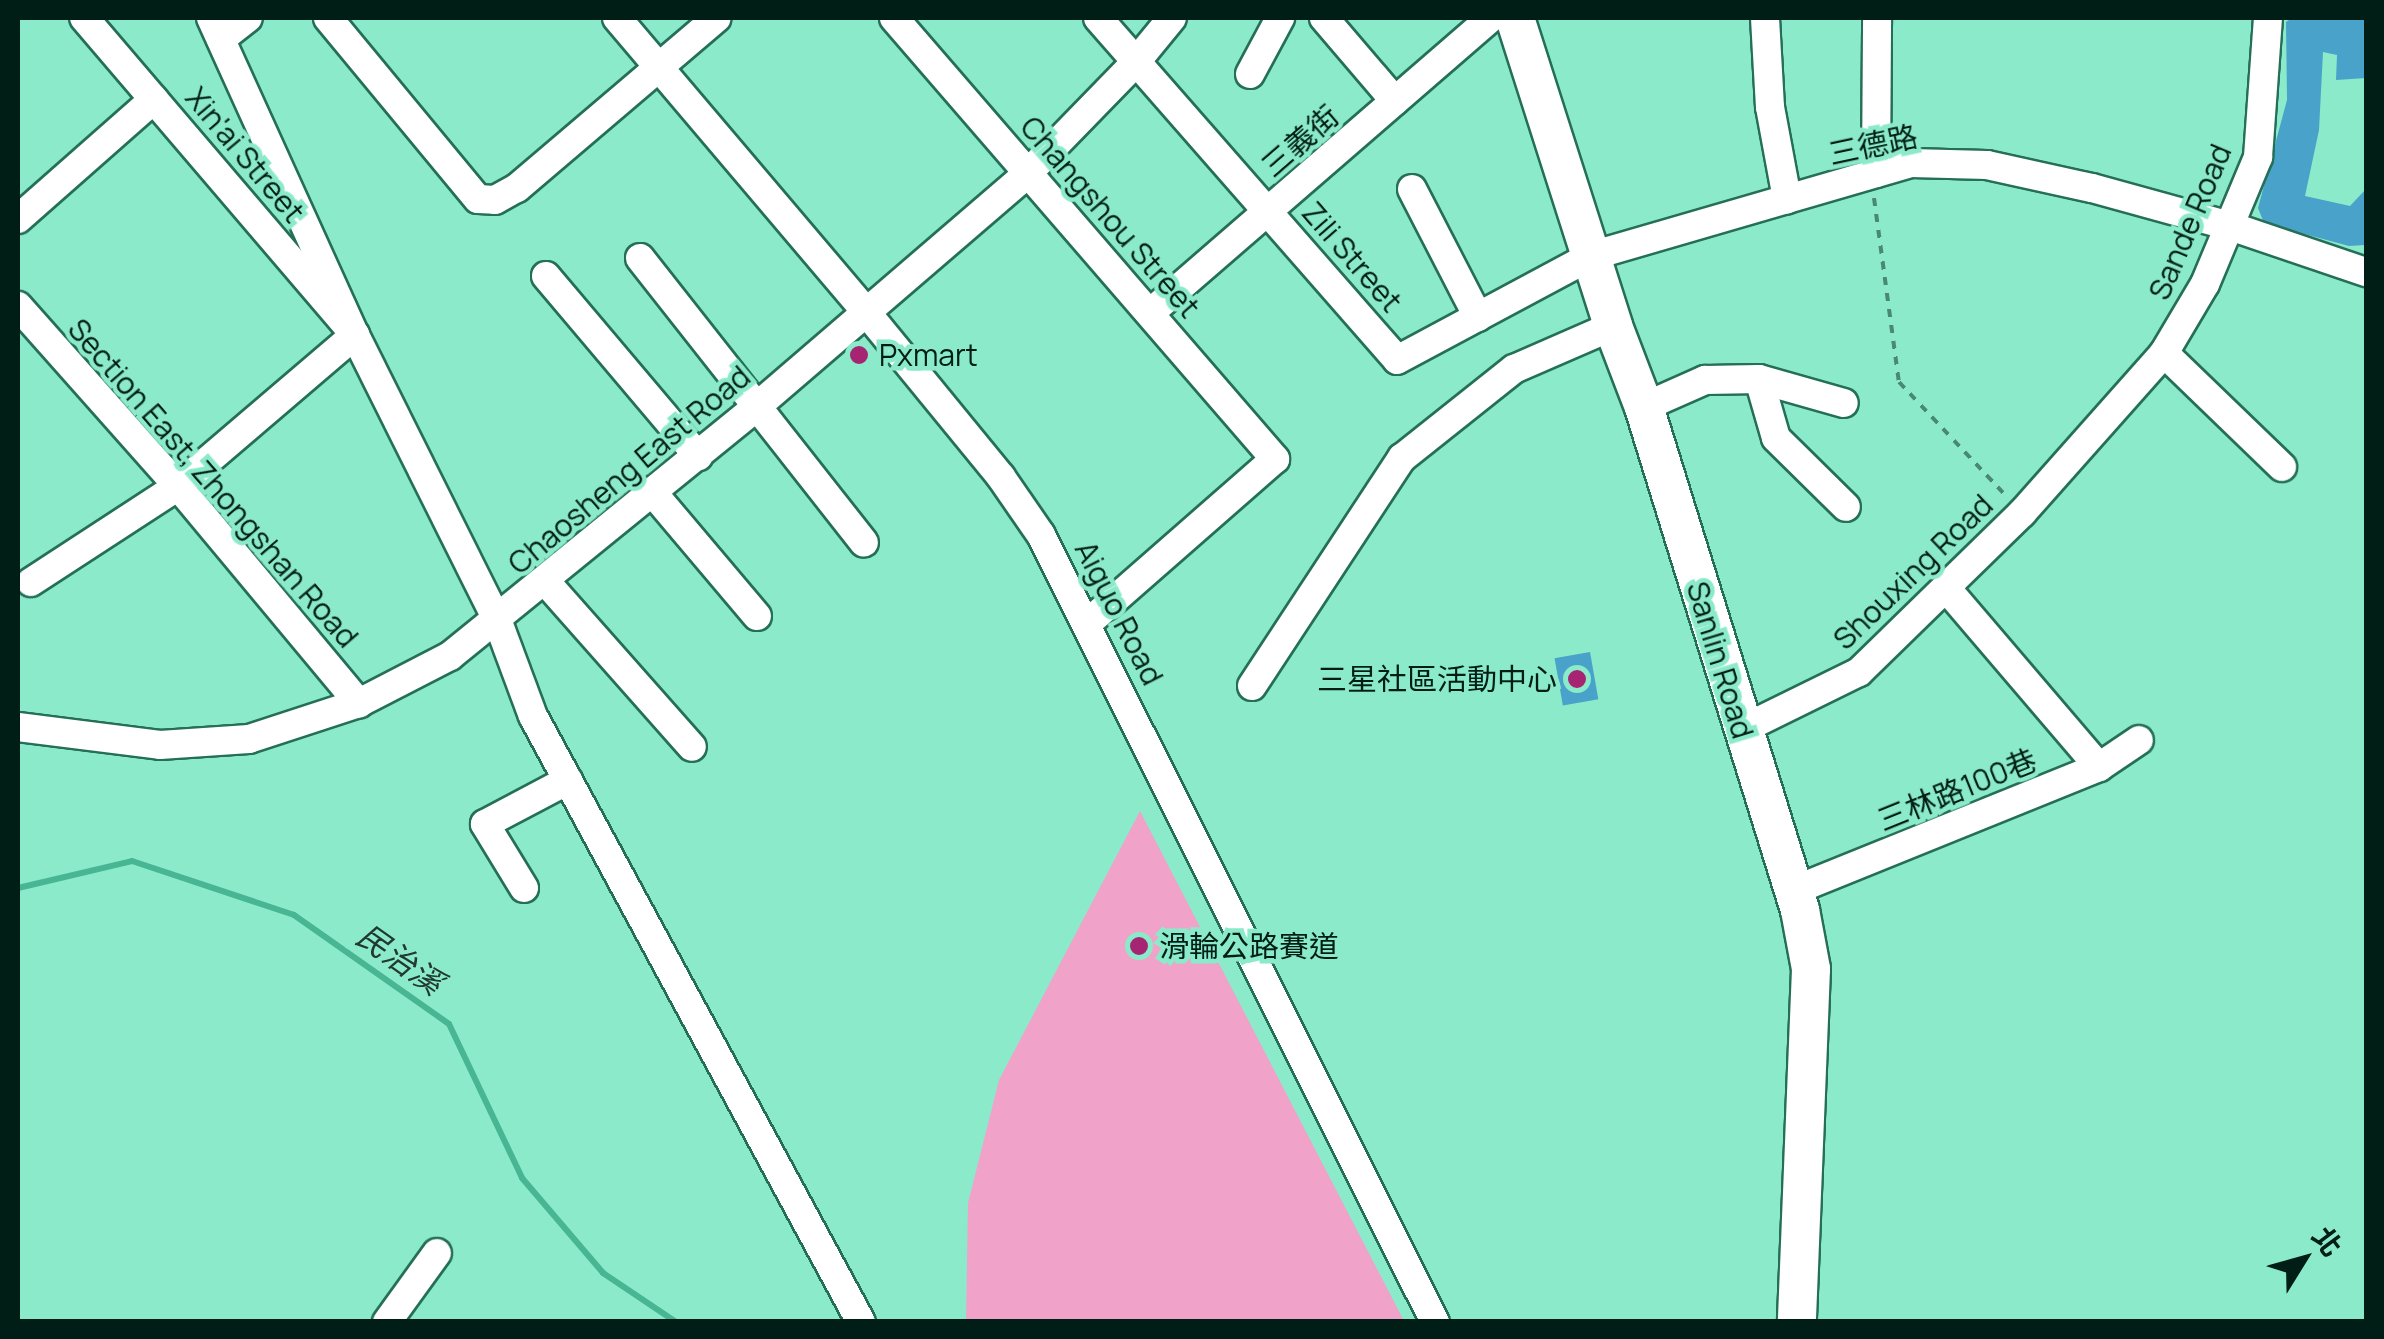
<!DOCTYPE html>
<meta charset="utf-8">
<style>
body{margin:0}
#map{position:relative;width:2384px;height:1339px;overflow:hidden;background:#8beac9;font-family:Manrope,"Noto Sans TC",sans-serif}
div>[style]{position:absolute}
.green>*{inset:0;background:#f1a2c8}
.stream>*{height:6px;margin:-3px;padding:0 3px;transform-origin:3px;border-radius:3px;background:#48b593}
.building>*{inset:0;background:#48a2c9;transform-origin:0 0}
.path>*{height:4px;margin-top:-2px;transform-origin:0;background:repeating-linear-gradient(90deg,#498973 0 8px,transparent 0 16px)}
.roads{filter:drop-shadow(2px 0 #256f59) drop-shadow(-2px 0 #256f59) drop-shadow(0 2px #256f59) drop-shadow(0 -2px #256f59)}
.minor>*{height:28px;margin:-14px;padding:0 14px;transform-origin:14px;border-radius:14px;background:#fff}
.major>*{height:38px;margin:-19px;padding:0 19px;transform-origin:19px;border-radius:19px;background:#fff}
.dots>*{width:28px;height:28px;translate:-50% -50%;box-sizing:border-box;border:5px solid #8beac9;border-radius:50%}
span{translate:-50% -50%;white-space:nowrap;text-align:center;line-height:1.15;-webkit-text-stroke:9px #8beac9;paint-order:stroke}
.street-label{font-size:30px;color:#001e15}
.poi-label{font-size:30px;color:#001e15}
.left{translate:0 -50%;text-align:left}
.right{translate:-100% -50%;text-align:right}
.water-label{font-size:32px;color:#213931;font-style:italic}
.frame{position:absolute;inset:0;border:20px solid #001e15;pointer-events:none}
.north{position:absolute;left:2254px;top:1209px;width:100px;height:100px;-webkit-text-stroke:8px #8beac9;paint-order:stroke;rotate:53deg;font-size:28px;font-weight:700;line-height:40px;text-align:center;color:#001e15}
.north::after{content:'';display:block;margin:auto;width:35px;height:45px;background:#001e15;clip-path:polygon(50% 0,100% 100%,50% 72%,0 100%)}
</style>
<div id="map">
<div class="green">
<div style="clip-path:polygon(1140px 811px,1404px 1321px,966px 1321px,968px 1203px,999px 1080px)"></div>
</div>
<div class="stream">
<div style="left:18px;top:888px;width:117px;rotate:-13.3deg"></div>
<div style="left:132px;top:861px;width:171px;rotate:18.4deg"></div>
<div style="left:294px;top:915px;width:189px;rotate:35.1deg"></div>
<div style="left:449px;top:1024px;width:170px;rotate:64.6deg"></div>
<div style="left:522px;top:1178px;width:125px;rotate:49.5deg"></div>
<div style="left:603px;top:1273px;width:88px;rotate:33.9deg"></div>
</div>
<div class="building">
<div style="clip-path:polygon(2292px 18px,2366px 18px,2366px 78px,2336px 80px,2337px 55px,2323px 52px,2319px 130px,2305px 196px,2350px 206px,2366px 189px,2365px 245px,2349px 246px,2264px 223px,2258px 208px,2287px 100px,2286px 22px)"></div>
<div style="left:1590px;top:652px;width:48px;height:36px;rotate:80deg"></div>
</div>
<div class="path">
<div style="left:1874px;top:198px;width:186px;rotate:82.3deg"></div>
<div style="left:1899px;top:382px;width:155px;rotate:46.8deg"></div>
</div>
<div class="roads">
<div class="minor">
<div style="left:211px;top:18px;width:348px;rotate:65.6deg"></div>
<div style="left:355px;top:335px;width:321px;rotate:63.5deg"></div>
<div style="left:498px;top:622px;width:100px;rotate:69.6deg"></div>
<div style="left:533px;top:716px;width:689px;rotate:61.58deg"></div>
<div style="left:328px;top:18px;width:235px;rotate:50.4deg"></div>
<div style="left:478px;top:199px;width:17px;rotate:3deg"></div>
<div style="left:495px;top:200px;width:25px;rotate:-29deg"></div>
<div style="left:517px;top:188px;width:262px;rotate:-40.4deg"></div>
<div style="left:617px;top:18px;width:385px;rotate:49.7deg"></div>
<div style="left:866px;top:312px;width:213px;rotate:50.7deg"></div>
<div style="left:1001px;top:477px;width:70px;rotate:55.4deg"></div>
<div style="left:1041px;top:535px;width:880px;rotate:63.41deg"></div>
<div style="left:894px;top:18px;width:583px;rotate:49.17deg"></div>
<div style="left:1275px;top:459px;width:247px;rotate:138.8deg"></div>
<div style="left:1098px;top:18px;width:454px;rotate:48.8deg"></div>
<div style="left:1397px;top:360px;width:220px;rotate:-28.2deg"></div>
<div style="left:1591px;top:256px;width:333px;rotate:-16.2deg"></div>
<div style="left:1911px;top:163px;width:76px;rotate:1.5deg"></div>
<div style="left:1987px;top:165px;width:107px;rotate:12.4deg"></div>
<div style="left:2092px;top:188px;width:143px;rotate:15.4deg"></div>
<div style="left:2230px;top:226px;width:144px;rotate:18.7deg"></div>
<div style="left:1324px;top:18px;width:109px;rotate:49.5deg"></div>
<div style="left:1765px;top:18px;width:89px;rotate:86.8deg"></div>
<div style="left:1770px;top:107px;width:94px;rotate:79.5deg"></div>
<div style="left:221px;top:39px;width:34px;rotate:-38deg"></div>
<div style="left:1250px;top:74px;width:64px;rotate:-61.8deg"></div>
<div style="left:1876px;top:173px;width:155px;rotate:-89.6deg"></div>
<div style="left:1412px;top:189px;width:144px;rotate:62.7deg"></div>
<div style="left:18px;top:219px;width:181px;rotate:-41.4deg"></div>
<div style="left:640px;top:258px;width:362px;rotate:51.8deg"></div>
<div style="left:546px;top:276px;width:236px;rotate:49.8deg"></div>
<div style="left:18px;top:306px;width:241px;rotate:48.4deg"></div>
<div style="left:178px;top:486px;width:283px;rotate:50.2deg"></div>
<div style="left:1150px;top:313px;width:451px;rotate:-40.9deg"></div>
<div style="left:2164px;top:353px;width:164px;rotate:44deg"></div>
<div style="left:1759px;top:379px;width:61px;rotate:73.9deg"></div>
<div style="left:1776px;top:438px;width:98px;rotate:44.6deg"></div>
<div style="left:1644px;top:407px;width:67px;rotate:-23.9deg"></div>
<div style="left:1705px;top:380px;width:54px;rotate:-1.1deg"></div>
<div style="left:1759px;top:379px;width:88px;rotate:15.8deg"></div>
<div style="left:653px;top:493px;width:161px;rotate:49.8deg"></div>
<div style="left:31px;top:582px;width:176px;rotate:-33.1deg"></div>
<div style="left:178px;top:486px;width:233px;rotate:-40.5deg"></div>
<div style="left:355px;top:335px;width:417px;rotate:-130.5deg"></div>
<div style="left:546px;top:582px;width:220px;rotate:48.5deg"></div>
<div style="left:1947px;top:589px;width:234px;rotate:49.5deg"></div>
<div style="left:1252px;top:686px;width:273px;rotate:-56.7deg"></div>
<div style="left:1402px;top:458px;width:143px;rotate:-38.5deg"></div>
<div style="left:1514px;top:369px;width:108px;rotate:-23.5deg"></div>
<div style="left:18px;top:727px;width:143px;rotate:7.2deg"></div>
<div style="left:160px;top:745px;width:89px;rotate:-3.9deg"></div>
<div style="left:249px;top:739px;width:116px;rotate:-18.1deg"></div>
<div style="left:359px;top:703px;width:102px;rotate:-27.3deg"></div>
<div style="left:450px;top:656px;width:393px;rotate:-39.1deg"></div>
<div style="left:755px;top:408px;width:362px;rotate:-40.7deg"></div>
<div style="left:1029px;top:172px;width:152px;rotate:-45.8deg"></div>
<div style="left:1135px;top:63px;width:58px;rotate:-50.6deg"></div>
<div style="left:1741px;top:730px;width:131px;rotate:-26.2deg"></div>
<div style="left:1859px;top:672px;width:228px;rotate:-44.3deg"></div>
<div style="left:2022px;top:513px;width:214px;rotate:-48.4deg"></div>
<div style="left:2164px;top:353px;width:80px;rotate:-59.3deg"></div>
<div style="left:2205px;top:284px;width:138px;rotate:-67.3deg"></div>
<div style="left:2258px;top:157px;width:139px;rotate:-85.9deg"></div>
<div style="left:524px;top:888px;width:75px;rotate:-121.4deg"></div>
<div style="left:485px;top:824px;width:94px;rotate:-27.9deg"></div>
<div style="left:1795px;top:890px;width:328px;rotate:-22deg"></div>
<div style="left:2099px;top:767px;width:48px;rotate:-34deg"></div>
<div style="left:387px;top:1322px;width:85px;rotate:-54.1deg"></div>
</div>
<div class="major">
<div style="left:1515px;top:18px;width:323px;rotate:72.3deg"></div>
<div style="left:1613px;top:326px;width:87px;rotate:69.1deg"></div>
<div style="left:1644px;top:407px;width:527px;rotate:72.77deg"></div>
<div style="left:1800px;top:910px;width:60px;rotate:79.4deg"></div>
<div style="left:1811px;top:969px;width:353px;rotate:92.3deg"></div>
</div>
</div>
<div class="dots">
<div style="left:859px;top:355px;background:#a62472"></div>
<div style="left:1577px;top:679px;background:#a62472"></div>
<div style="left:1139px;top:946px;background:#a62472"></div>
</div>
<div class="street-label">
<span style="left:1300px;top:141px;rotate:-41deg">三義街</span>
<span style="left:1873px;top:145px;rotate:-12deg">三德路</span>
<span style="left:245px;top:155px;rotate:50deg">Xin'ai Street</span>
<span style="left:1110px;top:217px;rotate:49deg">Changshou Street</span>
<span style="left:2190px;top:222px;rotate:-67deg">Sande Road</span>
<span style="left:1352px;top:257px;rotate:49deg">Zili Street</span>
<span style="left:629px;top:470px;rotate:-40deg">Chaosheng East Road</span>
<span style="left:213px;top:483px;rotate:49deg">Section East, Zhongshan Road</span>
<span style="left:1913px;top:572px;rotate:-44deg">Shouxing Road</span>
<span style="left:1119px;top:613px;rotate:63deg">Aiguo Road</span>
<span style="left:1720px;top:660px;rotate:73deg">Sanlin Road</span>
<span style="left:1957px;top:790px;rotate:-22deg">三林路100巷</span>
</div>
<div class="poi-label">
<span class="left" style="left:879px;top:355px">Pxmart</span>
<span class="right" style="left:1557px;top:679px">三星社區活動中心</span>
<span class="left" style="left:1159px;top:946px">滑輪公路賽道</span>
</div>
<div class="water-label">
<span style="left:400px;top:959px;rotate:35deg">民治溪</span>
</div>
<div class="frame"></div>
<div class="north">北</div>
</div>
